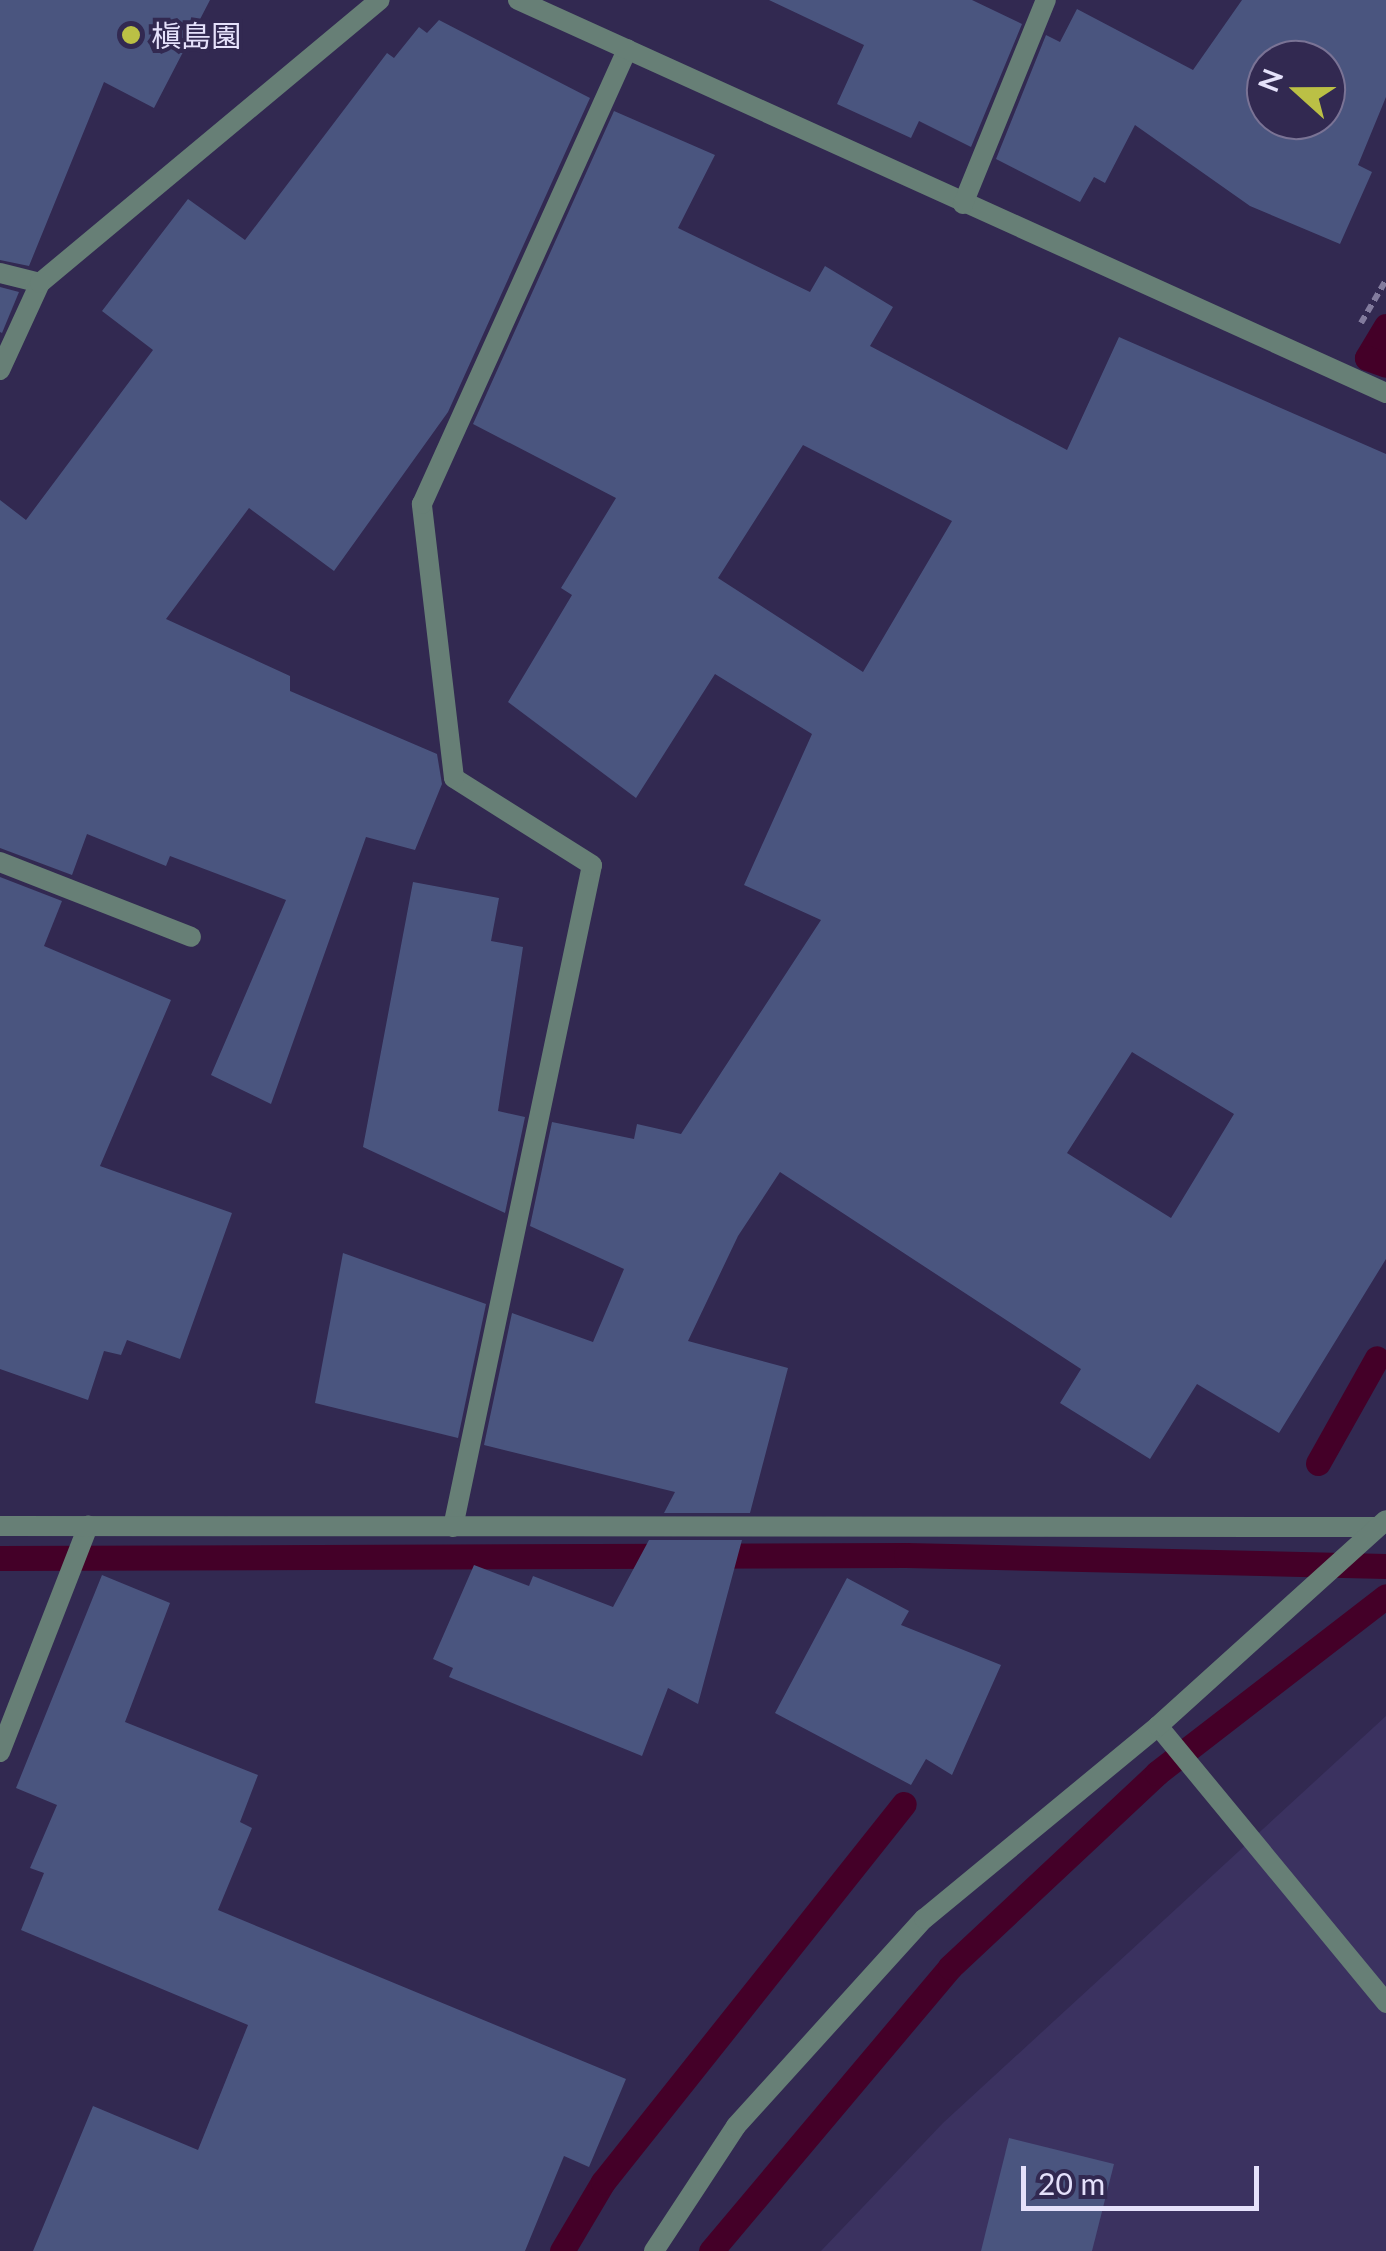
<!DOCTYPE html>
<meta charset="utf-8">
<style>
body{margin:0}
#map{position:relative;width:1386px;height:2251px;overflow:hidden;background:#322951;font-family:Lato,"Noto Sans JP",sans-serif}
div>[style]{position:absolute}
.built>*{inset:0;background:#3b3260}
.stream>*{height:25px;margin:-12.5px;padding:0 12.5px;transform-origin:12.5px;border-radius:12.5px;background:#440028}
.building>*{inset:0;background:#4a557f}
.path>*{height:6px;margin-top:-3px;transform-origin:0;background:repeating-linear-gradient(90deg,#827b9d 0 8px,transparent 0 13px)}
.service>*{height:20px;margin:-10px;padding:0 10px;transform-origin:10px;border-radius:10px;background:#677f76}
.minor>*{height:20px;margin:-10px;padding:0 10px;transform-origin:10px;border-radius:10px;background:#677f76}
.tertiary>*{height:20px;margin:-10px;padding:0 10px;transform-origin:10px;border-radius:10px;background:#677f76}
.dots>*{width:28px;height:28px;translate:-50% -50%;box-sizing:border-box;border:5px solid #322951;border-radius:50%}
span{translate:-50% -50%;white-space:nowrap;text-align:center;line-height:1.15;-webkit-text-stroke:8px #322951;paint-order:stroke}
.poi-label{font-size:30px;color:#e5e1fb}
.left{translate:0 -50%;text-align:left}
.north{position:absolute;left:1246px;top:40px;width:100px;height:100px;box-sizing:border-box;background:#322951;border:2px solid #7a7395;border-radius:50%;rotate:291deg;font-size:28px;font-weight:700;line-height:40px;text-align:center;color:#e5e1fb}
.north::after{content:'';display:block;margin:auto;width:35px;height:45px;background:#bbc045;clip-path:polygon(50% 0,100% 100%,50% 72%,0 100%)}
.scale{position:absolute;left:1021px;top:2166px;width:238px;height:45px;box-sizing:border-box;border:5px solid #e5e1fb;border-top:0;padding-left:12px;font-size:30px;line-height:35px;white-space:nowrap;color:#e5e1fb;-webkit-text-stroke:8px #322951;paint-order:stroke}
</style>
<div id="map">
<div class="built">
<div style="clip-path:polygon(1386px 1716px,1386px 2251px,821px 2251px,943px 2123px)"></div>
</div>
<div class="stream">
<div style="left:1386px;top:326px;width:37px;rotate:121deg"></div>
<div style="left:1367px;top:358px;width:20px;rotate:20deg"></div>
<div style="left:1318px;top:1463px;width:120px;rotate:-60.7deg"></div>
<div style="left:0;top:1558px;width:906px;rotate:-0.19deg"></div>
<div style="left:906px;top:1555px;width:480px;rotate:1.3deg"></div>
<div style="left:562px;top:2251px;width:80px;rotate:-59.3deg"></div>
<div style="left:603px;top:2182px;width:483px;rotate:-51.5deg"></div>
<div style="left:711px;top:2251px;width:371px;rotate:-49.9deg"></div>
<div style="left:950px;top:1967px;width:284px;rotate:-43.1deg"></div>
<div style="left:1157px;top:1773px;width:289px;rotate:-37.7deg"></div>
</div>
<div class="building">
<div style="clip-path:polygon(0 0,210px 0,154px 108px,104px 82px,29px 266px,0 260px)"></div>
<div style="clip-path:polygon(769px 0,972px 0,1022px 24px,971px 147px,919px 121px,911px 138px,837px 104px,864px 45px)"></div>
<div style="clip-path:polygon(evenodd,1242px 0,1386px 0,1386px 97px,1358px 165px,1372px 172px,1340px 244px,1250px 206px,1135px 125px,1105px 183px,1094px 177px,1080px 202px,996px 159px,1046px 35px,1060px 42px,1077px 9px,1193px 70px,1242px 0,1266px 60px,1326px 60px,1326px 120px,1266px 120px,1266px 60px)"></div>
<div style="clip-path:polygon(439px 20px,590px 98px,448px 412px,334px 571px,249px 508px,166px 619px,290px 676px,290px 691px,437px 754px,442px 784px,415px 850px,366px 837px,271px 1104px,211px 1075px,286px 900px,170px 856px,166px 866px,87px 834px,72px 875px,0 848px,0 500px,26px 520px,153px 350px,102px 311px,188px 199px,245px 240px,387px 53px,394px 58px,419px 27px,427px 33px)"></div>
<div style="clip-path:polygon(evenodd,614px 111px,715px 155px,678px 228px,810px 292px,825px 266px,893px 307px,870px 346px,1067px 450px,1119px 337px,1386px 454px,1386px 1259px,1279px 1433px,1197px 1384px,1150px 1459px,1060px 1403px,1081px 1369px,780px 1172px,738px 1236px,688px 1341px,788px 1368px,750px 1513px,664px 1513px,675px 1492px,484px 1445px,512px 1313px,593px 1342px,624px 1269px,530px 1226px,552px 1122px,634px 1139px,637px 1124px,681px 1134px,821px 920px,744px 885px,812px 734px,715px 674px,636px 798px,508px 702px,572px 595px,561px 588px,616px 498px,473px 424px,614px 111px,803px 445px,952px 521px,863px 672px,718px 578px,803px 445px,614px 111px,1132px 1052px,1234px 1114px,1171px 1218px,1067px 1153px,1132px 1052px)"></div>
<div style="clip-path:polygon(0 287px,19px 292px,2px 333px,0 332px)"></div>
<div style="clip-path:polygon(0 877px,62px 901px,44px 946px,171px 1000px,100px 1166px,232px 1213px,180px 1359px,127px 1340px,121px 1355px,104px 1351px,88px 1400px,0 1369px)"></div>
<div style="clip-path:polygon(413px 882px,499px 898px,491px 941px,523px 947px,498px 1111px,525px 1117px,505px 1213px,363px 1147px)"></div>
<div style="clip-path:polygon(343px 1253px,486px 1304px,458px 1438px,315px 1403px)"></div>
<div style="clip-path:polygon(649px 1540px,742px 1540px,698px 1704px,668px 1688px,642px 1756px,449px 1677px,453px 1668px,433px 1659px,474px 1565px,529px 1586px,533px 1576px,613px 1607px)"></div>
<div style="clip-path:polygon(102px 1575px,170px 1603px,125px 1722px,258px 1775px,240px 1822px,252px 1828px,218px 1910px,626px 2079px,589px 2167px,564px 2156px,525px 2251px,33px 2251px,93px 2106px,198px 2150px,248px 2025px,21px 1930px,44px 1873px,30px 1868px,57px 1805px,16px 1788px)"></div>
<div style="clip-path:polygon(847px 1578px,909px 1611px,901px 1625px,1001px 1665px,952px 1775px,926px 1759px,911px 1785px,775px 1713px)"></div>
<div style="clip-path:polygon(1009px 2138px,1114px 2164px,1092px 2251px,981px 2251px)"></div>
</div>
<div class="path">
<div style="left:1361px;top:323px;width:50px;rotate:-59.8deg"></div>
</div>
<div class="service">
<div style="left:453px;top:1527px;width:676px;rotate:-78.14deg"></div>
<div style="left:592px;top:865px;width:163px;rotate:-147.8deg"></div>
<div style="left:454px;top:778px;width:276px;rotate:-96.7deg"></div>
<div style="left:422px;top:504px;width:499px;rotate:-65.7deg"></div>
<div style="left:1158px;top:1726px;width:359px;rotate:50.5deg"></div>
<div style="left:0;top:1752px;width:243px;rotate:-68.7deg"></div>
</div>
<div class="minor">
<div style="left:518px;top:0;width:953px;rotate:24.36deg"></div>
<div style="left:963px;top:204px;width:220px;rotate:-67.9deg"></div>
<div style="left:0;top:273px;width:41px;rotate:14deg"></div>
<div style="left:0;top:370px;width:96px;rotate:-65.3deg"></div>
<div style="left:40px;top:283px;width:442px;rotate:-39.8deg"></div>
<div style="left:0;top:862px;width:205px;rotate:21.4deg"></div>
<div style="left:0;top:1526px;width:1378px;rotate:0.04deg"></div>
</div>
<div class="tertiary">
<div style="left:654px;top:2251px;width:149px;rotate:-56.7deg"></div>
<div style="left:736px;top:2126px;width:280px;rotate:-47.8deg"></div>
<div style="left:924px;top:1919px;width:303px;rotate:-39.5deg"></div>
<div style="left:1158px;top:1726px;width:307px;rotate:-42.1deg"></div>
</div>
<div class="dots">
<div style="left:131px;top:35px;background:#bbc045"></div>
</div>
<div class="poi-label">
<span class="left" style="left:151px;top:35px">槇島園</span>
</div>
<div class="north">N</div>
<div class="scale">20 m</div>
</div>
